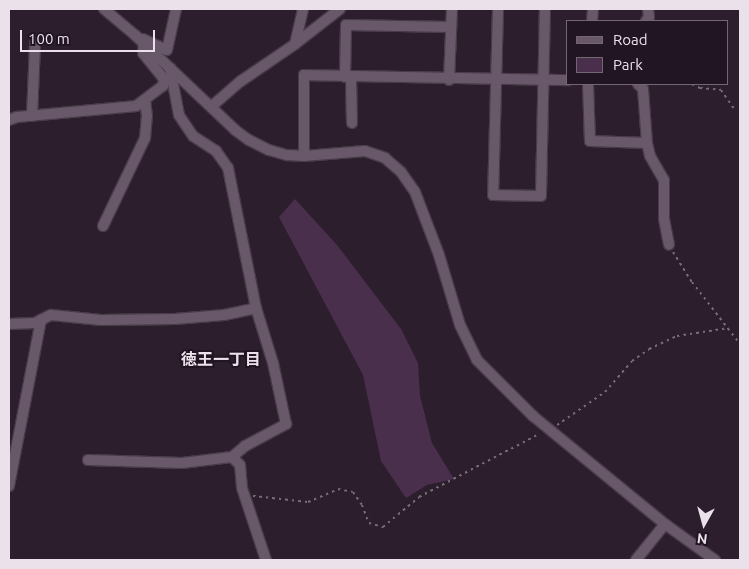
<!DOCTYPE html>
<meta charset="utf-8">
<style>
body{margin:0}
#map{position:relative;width:749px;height:569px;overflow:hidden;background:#2c1e2d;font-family:Ubuntu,"Noto Sans JP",sans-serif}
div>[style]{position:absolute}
.green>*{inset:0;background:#492f4c}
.path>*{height:2px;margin-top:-1px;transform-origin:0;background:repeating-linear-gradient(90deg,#786c79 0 2.5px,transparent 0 6.5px)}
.roads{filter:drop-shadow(1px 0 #483c48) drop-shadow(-1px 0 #483c48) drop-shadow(0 1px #483c48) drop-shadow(0 -1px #483c48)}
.minor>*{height:10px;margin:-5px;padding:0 5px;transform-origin:5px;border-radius:5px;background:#69586a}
span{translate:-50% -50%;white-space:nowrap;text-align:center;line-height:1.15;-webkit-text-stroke:4px #221523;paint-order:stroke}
.neighbourhood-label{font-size:16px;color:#ebe1eb;font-weight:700}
.frame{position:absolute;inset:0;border:10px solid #ebe1eb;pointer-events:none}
.legend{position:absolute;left:566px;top:20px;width:162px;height:65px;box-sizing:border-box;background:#221523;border:1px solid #726773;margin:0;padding:6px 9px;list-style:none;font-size:15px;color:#ebe1eb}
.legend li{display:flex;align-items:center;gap:10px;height:25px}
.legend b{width:25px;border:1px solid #726773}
.north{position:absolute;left:679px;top:499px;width:50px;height:50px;-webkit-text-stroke:4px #221523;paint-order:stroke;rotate:187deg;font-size:14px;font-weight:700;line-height:20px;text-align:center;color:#ebe1eb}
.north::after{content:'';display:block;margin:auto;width:18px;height:22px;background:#ebe1eb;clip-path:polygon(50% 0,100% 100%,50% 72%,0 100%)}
.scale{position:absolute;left:20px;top:30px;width:135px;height:22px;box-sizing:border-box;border:2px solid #ebe1eb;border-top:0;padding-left:6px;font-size:15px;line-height:18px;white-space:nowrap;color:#ebe1eb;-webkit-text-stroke:4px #221523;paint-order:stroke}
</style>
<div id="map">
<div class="green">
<div style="clip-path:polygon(295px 199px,337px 245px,401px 329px,418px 363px,420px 396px,432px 443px,454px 479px,427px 485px,406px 498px,381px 461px,363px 375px,279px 217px)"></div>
</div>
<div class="path">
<div style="left:692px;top:84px;width:9px;rotate:27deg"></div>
<div style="left:700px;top:88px;width:21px;rotate:5deg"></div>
<div style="left:721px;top:90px;width:24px;rotate:55deg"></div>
<div style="left:673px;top:252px;width:36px;rotate:58deg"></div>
<div style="left:692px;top:282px;width:78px;rotate:52.3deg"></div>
<div style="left:557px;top:425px;width:58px;rotate:-34.5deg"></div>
<div style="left:605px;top:392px;width:41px;rotate:-48.9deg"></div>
<div style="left:632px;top:361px;width:21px;rotate:-35deg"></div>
<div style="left:649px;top:349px;width:31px;rotate:-25deg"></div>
<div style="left:677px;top:336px;width:52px;rotate:-8.9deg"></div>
<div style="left:253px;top:496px;width:55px;rotate:6.2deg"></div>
<div style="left:308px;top:502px;width:33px;rotate:-23deg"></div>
<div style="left:338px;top:489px;width:15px;rotate:11deg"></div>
<div style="left:353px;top:492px;width:16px;rotate:55deg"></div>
<div style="left:362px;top:505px;width:19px;rotate:69deg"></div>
<div style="left:369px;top:523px;width:15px;rotate:16deg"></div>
<div style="left:383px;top:527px;width:47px;rotate:-39.8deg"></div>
<div style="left:419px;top:497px;width:136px;rotate:-27.7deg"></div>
</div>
<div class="roads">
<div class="minor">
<div style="left:104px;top:9px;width:40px;rotate:40deg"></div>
<div style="left:135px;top:35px;width:138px;rotate:43.5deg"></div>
<div style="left:235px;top:130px;width:17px;rotate:36deg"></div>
<div style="left:249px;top:140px;width:22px;rotate:27deg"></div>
<div style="left:269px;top:150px;width:19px;rotate:16deg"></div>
<div style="left:287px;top:155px;width:17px;rotate:3deg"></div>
<div style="left:304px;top:156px;width:61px;rotate:-4.7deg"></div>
<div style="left:365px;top:151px;width:21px;rotate:19deg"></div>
<div style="left:385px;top:158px;width:21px;rotate:41deg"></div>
<div style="left:401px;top:172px;width:24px;rotate:55deg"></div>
<div style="left:415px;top:192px;width:67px;rotate:69.1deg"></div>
<div style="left:439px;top:255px;width:73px;rotate:73.3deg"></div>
<div style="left:460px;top:325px;width:39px;rotate:64deg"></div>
<div style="left:477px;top:360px;width:79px;rotate:45deg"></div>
<div style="left:533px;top:416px;width:171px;rotate:39.3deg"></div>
<div style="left:665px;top:524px;width:62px;rotate:35.8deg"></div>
<div style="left:498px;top:9px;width:186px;rotate:91.5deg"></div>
<div style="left:493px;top:195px;width:48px;rotate:1.2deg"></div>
<div style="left:541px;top:196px;width:187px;rotate:-88.8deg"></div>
<div style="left:592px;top:21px;width:12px;rotate:-85deg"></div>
<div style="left:646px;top:21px;width:5px;rotate:-53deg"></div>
<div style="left:649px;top:17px;width:8px;rotate:-97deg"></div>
<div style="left:143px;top:39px;width:26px;rotate:25deg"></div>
<div style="left:167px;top:50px;width:42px;rotate:-77.6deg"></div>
<div style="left:295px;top:44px;width:36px;rotate:-77deg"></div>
<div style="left:345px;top:77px;width:52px;rotate:-88.9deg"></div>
<div style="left:346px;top:25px;width:105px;rotate:1.1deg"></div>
<div style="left:351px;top:77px;width:46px;rotate:88.8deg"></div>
<div style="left:449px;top:80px;width:71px;rotate:-87.6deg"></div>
<div style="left:588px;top:84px;width:57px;rotate:88deg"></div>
<div style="left:590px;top:141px;width:57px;rotate:2deg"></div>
<div style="left:638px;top:84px;width:7px;rotate:45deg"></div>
<div style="left:643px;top:89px;width:54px;rotate:85.8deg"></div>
<div style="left:647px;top:143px;width:13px;rotate:77deg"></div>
<div style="left:650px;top:156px;width:28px;rotate:60deg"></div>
<div style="left:664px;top:180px;width:39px;rotate:90deg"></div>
<div style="left:664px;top:219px;width:26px;rotate:79deg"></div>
<div style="left:212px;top:106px;width:38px;rotate:-41deg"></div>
<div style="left:241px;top:81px;width:65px;rotate:-34.4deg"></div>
<div style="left:295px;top:44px;width:57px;rotate:-37.9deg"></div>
<div style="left:32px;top:116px;width:73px;rotate:-87.6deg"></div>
<div style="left:9px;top:120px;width:9px;rotate:-21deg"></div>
<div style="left:17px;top:117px;width:120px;rotate:-5.3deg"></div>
<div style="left:136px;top:106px;width:34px;rotate:-37deg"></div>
<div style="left:163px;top:86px;width:7px;rotate:-82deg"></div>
<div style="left:164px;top:79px;width:33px;rotate:-129deg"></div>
<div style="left:143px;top:53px;width:10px;rotate:-84deg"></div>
<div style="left:304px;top:156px;width:81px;rotate:-90deg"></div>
<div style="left:304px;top:75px;width:264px;rotate:1.1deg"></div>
<div style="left:103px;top:226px;width:98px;rotate:-64.5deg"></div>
<div style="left:145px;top:138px;width:22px;rotate:-85deg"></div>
<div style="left:147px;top:116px;width:16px;rotate:-97deg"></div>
<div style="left:9px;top:324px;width:26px;rotate:-2deg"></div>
<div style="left:35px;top:323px;width:18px;rotate:-27deg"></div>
<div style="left:51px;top:315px;width:50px;rotate:5.7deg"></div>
<div style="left:101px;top:320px;width:74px;rotate:-0.8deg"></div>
<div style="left:175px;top:319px;width:49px;rotate:-4.7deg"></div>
<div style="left:224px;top:315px;width:33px;rotate:-12deg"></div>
<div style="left:232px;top:457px;width:11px;rotate:45deg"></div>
<div style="left:240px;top:465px;width:23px;rotate:85deg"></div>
<div style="left:242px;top:488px;width:76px;rotate:71.6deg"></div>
<div style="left:88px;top:460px;width:94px;rotate:1.8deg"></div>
<div style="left:182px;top:463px;width:50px;rotate:-6.8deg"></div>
<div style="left:232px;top:457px;width:17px;rotate:-40deg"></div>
<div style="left:245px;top:446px;width:47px;rotate:-28.2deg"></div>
<div style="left:286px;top:424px;width:62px;rotate:-102deg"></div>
<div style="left:273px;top:363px;width:58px;rotate:-107.2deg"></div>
<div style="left:256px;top:308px;width:143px;rotate:-101.3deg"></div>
<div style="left:228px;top:168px;width:21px;rotate:-125deg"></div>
<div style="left:216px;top:151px;width:27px;rotate:-147deg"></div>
<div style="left:193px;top:136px;width:25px;rotate:-124deg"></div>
<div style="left:179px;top:115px;width:48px;rotate:-100.8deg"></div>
<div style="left:9px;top:486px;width:169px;rotate:-79.1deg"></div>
<div style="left:636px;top:560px;width:46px;rotate:-51.1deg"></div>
</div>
</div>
<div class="neighbourhood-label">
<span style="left:221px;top:359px">徳王一丁目</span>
</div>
<div class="frame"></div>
<ul class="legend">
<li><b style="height:6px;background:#69586a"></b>Road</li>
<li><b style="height:14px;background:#492f4c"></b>Park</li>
</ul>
<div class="north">N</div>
<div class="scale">100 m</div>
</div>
